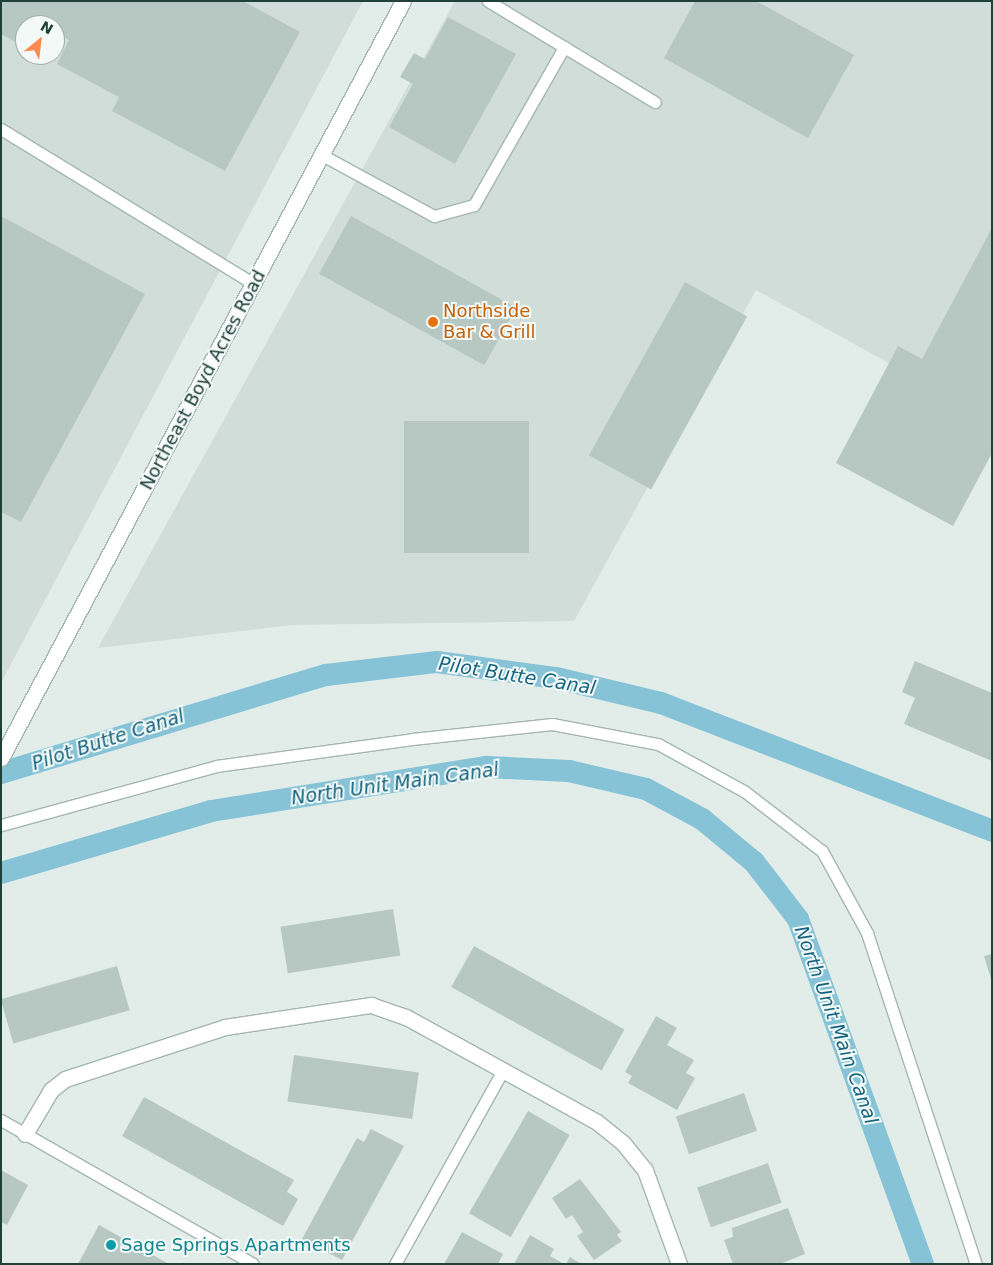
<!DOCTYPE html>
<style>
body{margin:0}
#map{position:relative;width:993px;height:1265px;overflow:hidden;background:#e2ede9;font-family:"DejaVu Sans",sans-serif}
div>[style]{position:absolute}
.built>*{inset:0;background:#d0ddd8}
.canal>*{height:22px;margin:-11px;padding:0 11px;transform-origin:11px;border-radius:11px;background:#86c3d7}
.building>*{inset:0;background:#b7c8c3;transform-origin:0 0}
.roads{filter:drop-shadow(1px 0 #a4b6b1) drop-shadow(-1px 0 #a4b6b1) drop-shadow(0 1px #a4b6b1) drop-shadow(0 -1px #a4b6b1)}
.service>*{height:11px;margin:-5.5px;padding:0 5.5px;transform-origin:5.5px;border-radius:5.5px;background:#fff}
.minor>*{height:15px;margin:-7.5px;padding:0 7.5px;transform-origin:7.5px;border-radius:7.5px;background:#fff}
.tertiary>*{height:15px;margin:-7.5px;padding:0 7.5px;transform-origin:7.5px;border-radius:7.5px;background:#fff}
.dots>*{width:14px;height:14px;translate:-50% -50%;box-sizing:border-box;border:2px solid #f3f9f7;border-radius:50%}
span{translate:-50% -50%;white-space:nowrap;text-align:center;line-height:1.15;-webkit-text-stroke:4px #f3f9f7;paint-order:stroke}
.food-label{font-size:18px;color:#c56008}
.left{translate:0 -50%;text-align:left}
.street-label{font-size:18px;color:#20403a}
.culture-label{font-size:18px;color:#0d838f}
.water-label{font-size:19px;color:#156581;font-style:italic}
.frame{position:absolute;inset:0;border:2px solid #20403a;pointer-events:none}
.north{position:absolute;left:15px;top:15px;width:50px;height:50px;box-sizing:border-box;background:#f3f9f7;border:1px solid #9fafab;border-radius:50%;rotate:29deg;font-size:14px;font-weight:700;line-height:20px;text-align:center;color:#20403a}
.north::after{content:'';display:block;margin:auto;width:18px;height:22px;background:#fd8a51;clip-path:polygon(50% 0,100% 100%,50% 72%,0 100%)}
</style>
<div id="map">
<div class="built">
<div style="clip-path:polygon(evenodd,1px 1px,363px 1px,1px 683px,1px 1px,25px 25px,55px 25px,55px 55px,25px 55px,25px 25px)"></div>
<div style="clip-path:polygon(455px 1px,992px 1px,992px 420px,756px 290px,574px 621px,291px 625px,98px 648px)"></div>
</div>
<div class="canal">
<div style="left:1px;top:773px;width:339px;rotate:-16.8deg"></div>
<div style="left:326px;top:675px;width:112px;rotate:-6.7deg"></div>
<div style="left:437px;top:662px;width:120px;rotate:7.7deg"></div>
<div style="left:556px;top:678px;width:108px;rotate:13.4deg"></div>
<div style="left:661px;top:703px;width:355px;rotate:21.1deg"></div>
<div style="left:1px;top:873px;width:219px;rotate:-16.4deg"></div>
<div style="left:211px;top:811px;width:279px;rotate:-9.1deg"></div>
<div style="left:487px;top:767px;width:82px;rotate:2.8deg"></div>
<div style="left:569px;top:771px;width:79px;rotate:13.2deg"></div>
<div style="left:646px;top:789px;width:64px;rotate:28.2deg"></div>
<div style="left:702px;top:819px;width:67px;rotate:39.6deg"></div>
<div style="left:754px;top:862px;width:72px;rotate:52.3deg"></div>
<div style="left:798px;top:919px;width:367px;rotate:70.1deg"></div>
</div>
<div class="building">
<div style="clip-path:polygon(1px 1px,243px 1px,300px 32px,225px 171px,112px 111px,119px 97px,57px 64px,69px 40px,55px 32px,55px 25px,25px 25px,25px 47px,1px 34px)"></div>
<div style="clip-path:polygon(695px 1px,756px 1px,854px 55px,808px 138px,664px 58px)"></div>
<div style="clip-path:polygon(448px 17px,516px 54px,455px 164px,389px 127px,413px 84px,400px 77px,414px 53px,425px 59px)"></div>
<div style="clip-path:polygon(1px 216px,145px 294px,21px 522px,1px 512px)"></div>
<div style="left:351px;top:216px;width:189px;height:66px;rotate:29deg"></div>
<div style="clip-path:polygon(992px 228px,992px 453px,953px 526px,836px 463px,898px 346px,922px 359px)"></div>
<div style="left:685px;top:282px;width:71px;height:198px;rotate:29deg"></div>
<div style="left:529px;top:421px;width:132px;height:125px;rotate:90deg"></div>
<div style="clip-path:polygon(915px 661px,992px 693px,992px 761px,904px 724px,915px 698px,902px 692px)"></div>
<div style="left:393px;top:909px;width:47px;height:114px;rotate:81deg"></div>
<div style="left:474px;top:946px;width:172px;height:47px;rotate:29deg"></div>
<div style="clip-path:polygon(992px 954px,992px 979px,991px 979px,984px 956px)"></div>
<div style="left:117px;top:966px;width:46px;height:121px;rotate:74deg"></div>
<div style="clip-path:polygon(656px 1016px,677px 1028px,667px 1045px,694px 1060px,686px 1073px,695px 1078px,677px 1110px,628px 1083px,632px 1076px,625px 1072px)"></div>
<div style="left:294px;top:1055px;width:126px;height:47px;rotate:8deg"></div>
<div style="left:744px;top:1093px;width:40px;height:72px;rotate:71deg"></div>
<div style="clip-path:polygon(144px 1097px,294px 1180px,287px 1192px,298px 1199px,283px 1226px,122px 1136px)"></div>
<div style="left:528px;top:1111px;width:48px;height:118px;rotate:30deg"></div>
<div style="clip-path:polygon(371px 1129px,404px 1146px,342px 1260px,302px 1239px,357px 1138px,364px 1142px)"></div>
<div style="left:768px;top:1163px;width:42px;height:75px;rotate:71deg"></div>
<div style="clip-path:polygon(1px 1170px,28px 1185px,7px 1225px,1px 1222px)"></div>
<div style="clip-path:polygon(580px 1179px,621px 1232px,617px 1235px,622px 1241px,594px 1260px,577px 1236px,583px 1232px,572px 1215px,566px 1219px,552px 1198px)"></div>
<div style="clip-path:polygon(788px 1208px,805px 1254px,780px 1264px,733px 1264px,724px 1240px,733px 1237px,732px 1228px)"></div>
<div style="clip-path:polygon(99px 1225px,169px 1264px,78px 1264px)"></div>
<div style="clip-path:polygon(462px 1232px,503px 1254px,498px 1264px,444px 1264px)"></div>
<div style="clip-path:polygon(530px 1235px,554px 1249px,550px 1256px,564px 1264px,514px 1264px)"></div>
<div style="clip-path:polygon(570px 1257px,581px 1264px,566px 1264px)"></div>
</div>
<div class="roads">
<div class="service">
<div style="left:488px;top:1px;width:195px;rotate:31.2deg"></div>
<div style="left:1px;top:129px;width:297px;rotate:31.5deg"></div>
<div style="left:322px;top:155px;width:128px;rotate:28.6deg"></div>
<div style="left:434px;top:216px;width:41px;rotate:-15.4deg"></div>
<div style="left:474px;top:205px;width:182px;rotate:-60.3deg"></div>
<div style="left:1px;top:825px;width:223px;rotate:-15.3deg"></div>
<div style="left:216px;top:766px;width:198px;rotate:-7.8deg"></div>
<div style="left:412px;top:739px;width:141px;rotate:-6.1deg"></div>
<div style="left:552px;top:724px;width:108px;rotate:10.7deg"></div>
<div style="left:658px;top:744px;width:98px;rotate:28.7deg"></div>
<div style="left:744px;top:791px;width:98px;rotate:37.6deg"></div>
<div style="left:822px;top:851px;width:94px;rotate:61.2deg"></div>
<div style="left:867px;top:933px;width:348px;rotate:71.8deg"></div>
<div style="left:1px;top:1120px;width:290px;rotate:29.7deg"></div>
<div style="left:395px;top:1264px;width:222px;rotate:-60.9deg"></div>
</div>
<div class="minor">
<div style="left:25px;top:1134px;width:51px;rotate:-59.4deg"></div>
<div style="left:51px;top:1090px;width:18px;rotate:-38deg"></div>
<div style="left:65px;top:1079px;width:168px;rotate:-18deg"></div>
<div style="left:225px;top:1027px;width:148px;rotate:-8.6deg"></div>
<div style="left:371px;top:1005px;width:37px;rotate:19deg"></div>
<div style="left:406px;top:1017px;width:218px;rotate:28.8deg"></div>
<div style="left:597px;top:1122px;width:33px;rotate:39deg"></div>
<div style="left:623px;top:1143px;width:35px;rotate:51deg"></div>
<div style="left:645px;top:1170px;width:100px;rotate:70.1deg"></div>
</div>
<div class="tertiary">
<div style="left:1px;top:758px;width:857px;rotate:-62.03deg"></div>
</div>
</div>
<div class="dots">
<div style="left:433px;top:322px;background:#e8710a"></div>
<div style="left:111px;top:1245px;background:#0f9aa8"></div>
</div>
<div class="food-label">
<span class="left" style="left:443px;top:322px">Northside<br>Bar &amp; Grill</span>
</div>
<div class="street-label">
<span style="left:203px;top:380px;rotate:-62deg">Northeast Boyd Acres Road</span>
</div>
<div class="culture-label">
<span class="left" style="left:121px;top:1245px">Sage Springs Apartments</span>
</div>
<div class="water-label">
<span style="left:517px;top:676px;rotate:9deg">Pilot Butte Canal</span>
<span style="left:108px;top:740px;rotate:-18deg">Pilot Butte Canal</span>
<span style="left:395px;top:784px;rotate:-8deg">North Unit Main Canal</span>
<span style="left:836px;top:1025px;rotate:70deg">North Unit Main Canal</span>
</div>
<div class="frame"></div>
<div class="north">N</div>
</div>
